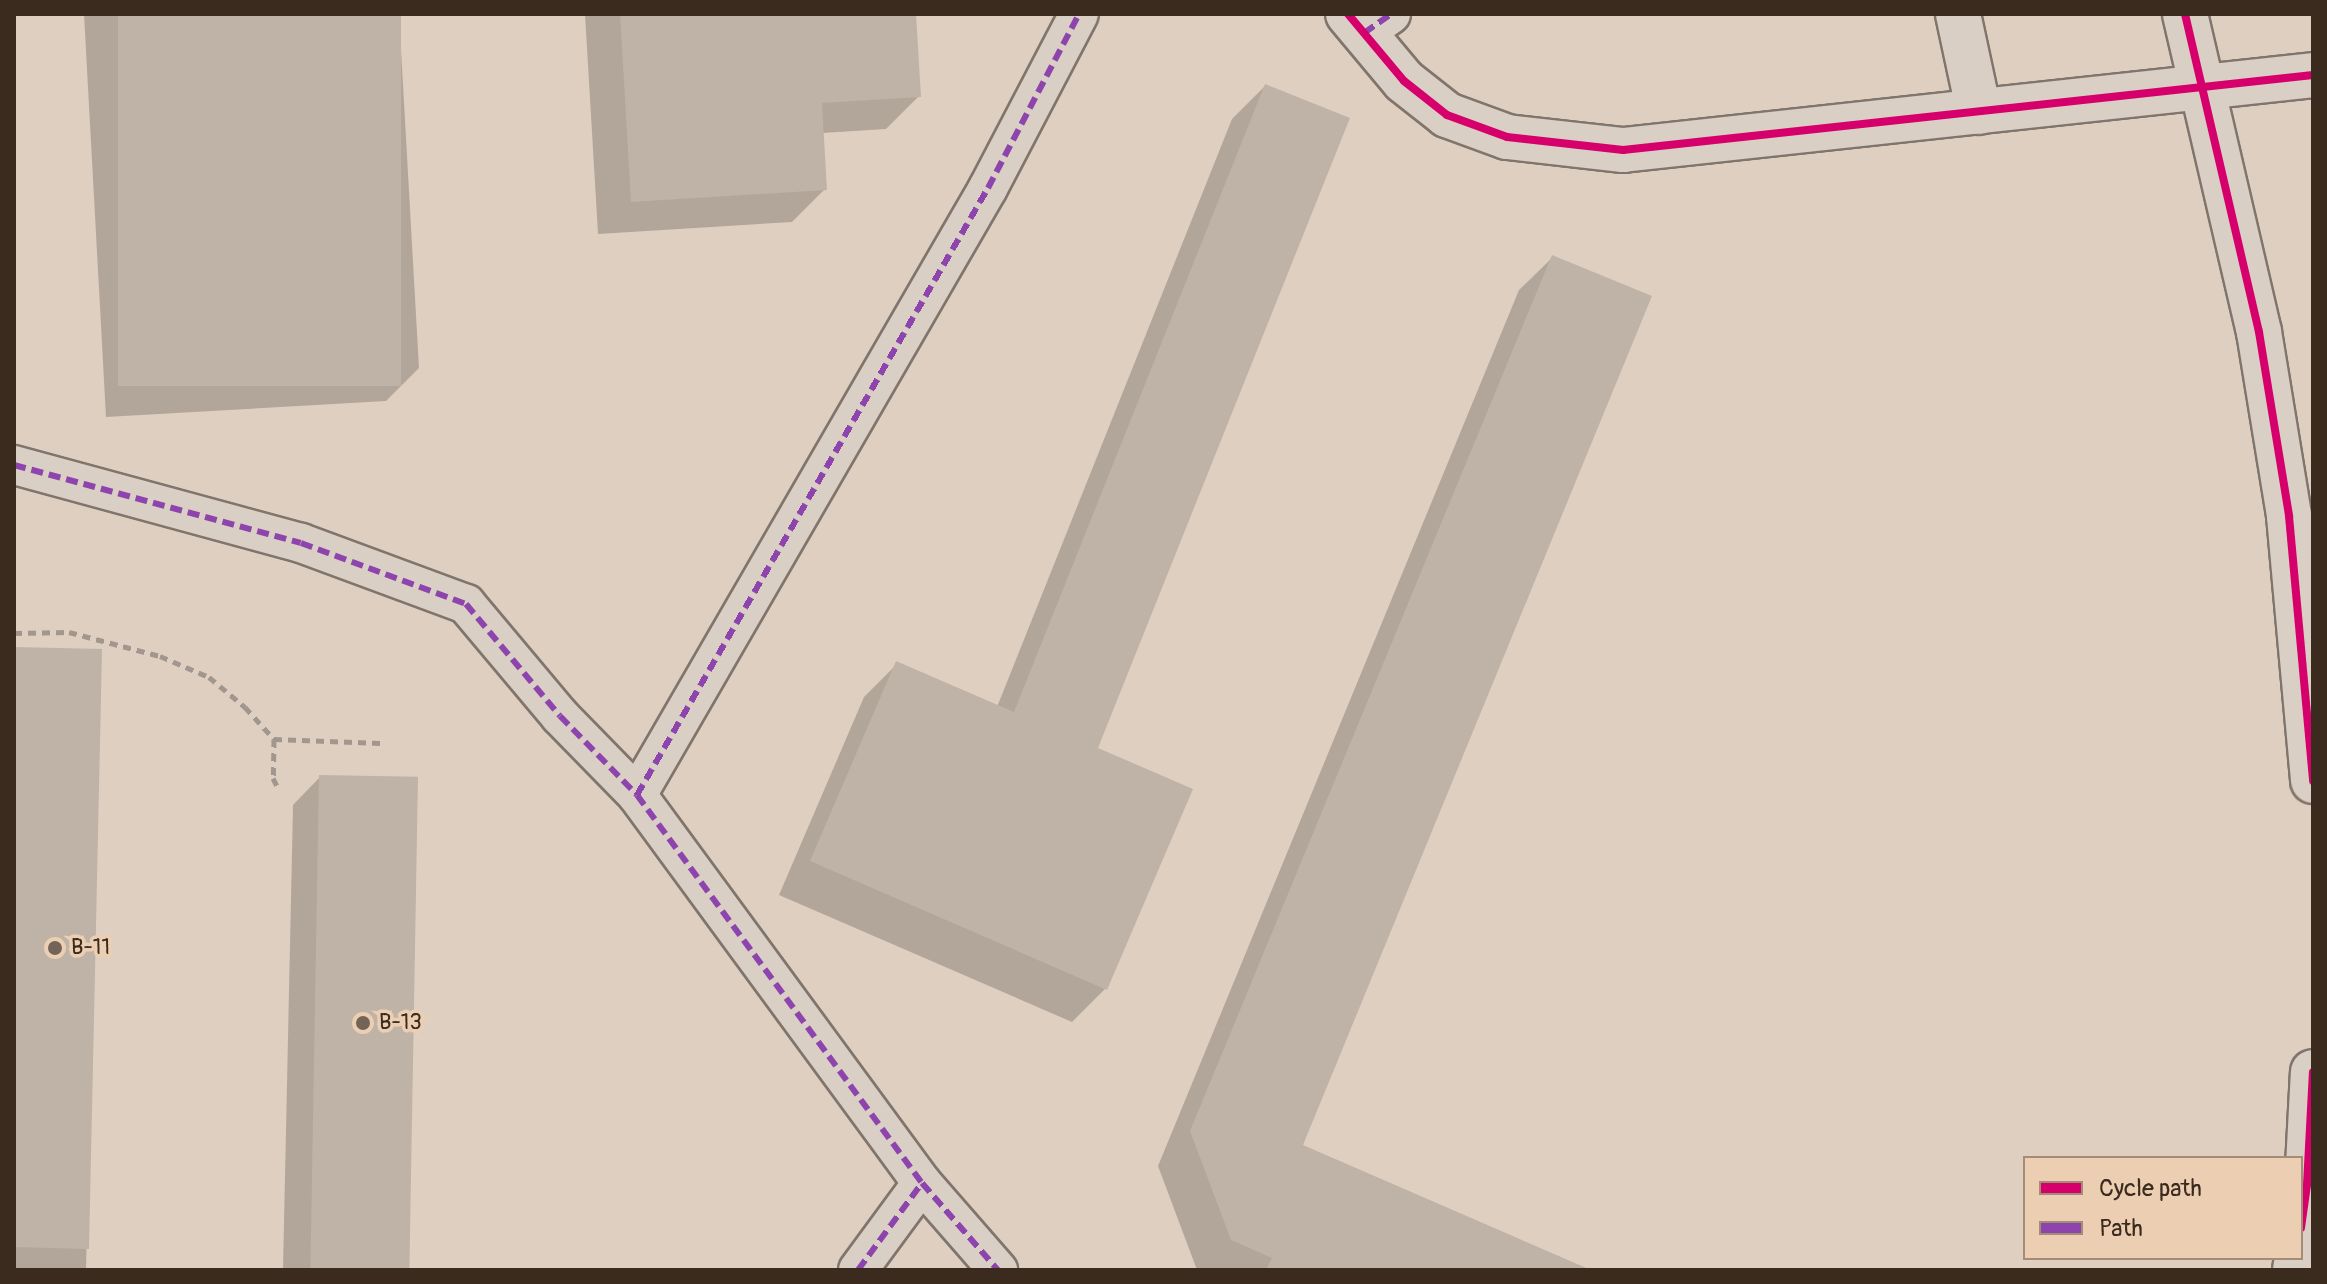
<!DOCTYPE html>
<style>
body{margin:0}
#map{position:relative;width:2327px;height:1284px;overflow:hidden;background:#dfcfc0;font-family:Pangolin,sans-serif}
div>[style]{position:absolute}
.shadow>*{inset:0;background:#0003}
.building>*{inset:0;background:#bfb3a8;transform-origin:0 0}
.path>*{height:5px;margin-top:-2.5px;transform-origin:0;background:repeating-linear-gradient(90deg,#a1978f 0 8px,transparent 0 14px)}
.roads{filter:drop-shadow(2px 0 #80756c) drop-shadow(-2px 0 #80756c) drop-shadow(0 2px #80756c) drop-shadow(0 -2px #80756c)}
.pedestrian>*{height:38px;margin:-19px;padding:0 19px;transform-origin:19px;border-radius:19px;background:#dacfc5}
.minor>*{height:44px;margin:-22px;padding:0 22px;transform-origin:22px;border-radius:22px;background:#dacfc5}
.tertiary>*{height:44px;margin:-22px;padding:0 22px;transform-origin:22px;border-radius:22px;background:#dacfc5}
.quiet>*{height:6px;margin-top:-3px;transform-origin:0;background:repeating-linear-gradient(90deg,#8e44ad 0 12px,transparent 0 18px)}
.cycleway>*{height:8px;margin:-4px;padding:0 4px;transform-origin:4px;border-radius:4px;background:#d6006c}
.dots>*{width:22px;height:22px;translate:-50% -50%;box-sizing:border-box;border:4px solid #ecceb3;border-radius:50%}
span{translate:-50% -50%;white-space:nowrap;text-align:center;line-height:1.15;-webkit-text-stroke:7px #ecceb3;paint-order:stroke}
.poi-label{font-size:22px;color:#3b2a1e}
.left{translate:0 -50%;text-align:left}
.frame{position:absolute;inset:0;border:16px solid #3b2a1e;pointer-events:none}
.legend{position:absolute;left:2023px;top:1156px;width:280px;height:104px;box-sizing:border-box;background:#ecceb3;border:2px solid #a58c77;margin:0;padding:10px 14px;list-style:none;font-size:24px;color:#3b2a1e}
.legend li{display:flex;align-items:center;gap:16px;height:40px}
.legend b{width:40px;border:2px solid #a58c77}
</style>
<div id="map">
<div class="shadow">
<div style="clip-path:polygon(84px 14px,399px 14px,419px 368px,386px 401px,106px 417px)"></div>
<div style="clip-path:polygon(585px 14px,914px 14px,919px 96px,886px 129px,822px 133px,825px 189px,792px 222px,598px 234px)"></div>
<div style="clip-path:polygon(1265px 86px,1095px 749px,1105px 989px,1072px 1022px,779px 895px,864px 697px,897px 664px,997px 707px,1232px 119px)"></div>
<div style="clip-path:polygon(1553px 257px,1301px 1146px,1586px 1270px,1197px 1270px,1158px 1166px,1519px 290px)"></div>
<div style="clip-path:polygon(14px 649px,100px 650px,86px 1270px,14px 1270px)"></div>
<div style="clip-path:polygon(320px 777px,405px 1270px,283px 1270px,293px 805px)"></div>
</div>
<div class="building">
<div style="left:118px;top:14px;width:283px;height:372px"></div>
<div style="clip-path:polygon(620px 14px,916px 14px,921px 97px,822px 103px,827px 190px,631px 202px)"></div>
<div style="clip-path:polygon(1265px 84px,1350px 118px,1098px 748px,1193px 789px,1107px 990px,810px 861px,896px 661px,1014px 712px)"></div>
<div style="clip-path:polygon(1552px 255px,1652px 296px,1303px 1145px,1591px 1270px,1266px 1270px,1272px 1258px,1231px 1240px,1190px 1131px)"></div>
<div style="clip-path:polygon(14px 647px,102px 649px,89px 1249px,14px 1247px)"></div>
<div style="left:319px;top:775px;width:99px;height:495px;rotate:1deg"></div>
</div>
<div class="path">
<div style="left:14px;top:633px;width:55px;rotate:-1deg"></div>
<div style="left:69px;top:632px;width:94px;rotate:14.8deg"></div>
<div style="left:160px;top:656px;width:53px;rotate:23.2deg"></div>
<div style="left:209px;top:677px;width:47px;rotate:39.8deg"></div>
<div style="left:245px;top:707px;width:43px;rotate:47.8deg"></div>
<div style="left:274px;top:739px;width:39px;rotate:91deg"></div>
<div style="left:273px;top:778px;width:9px;rotate:63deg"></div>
<div style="left:274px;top:739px;width:107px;rotate:2.1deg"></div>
</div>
<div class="roads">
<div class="pedestrian">
<div style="left:1364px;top:33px;width:33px;rotate:-35deg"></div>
<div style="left:14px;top:465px;width:297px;rotate:15.2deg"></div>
<div style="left:301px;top:543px;width:176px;rotate:20.3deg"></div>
<div style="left:466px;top:604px;width:146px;rotate:50deg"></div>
<div style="left:560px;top:716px;width:110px;rotate:45.7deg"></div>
<div style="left:637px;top:795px;width:481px;rotate:53.7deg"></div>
<div style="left:922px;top:1183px;width:116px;rotate:48.9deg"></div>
<div style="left:637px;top:795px;width:701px;rotate:-59.96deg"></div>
<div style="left:988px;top:188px;width:196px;rotate:-62.4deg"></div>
<div style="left:858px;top:1270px;width:108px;rotate:-53.7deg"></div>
</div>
<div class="minor">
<div style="left:1348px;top:14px;width:87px;rotate:50.1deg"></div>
<div style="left:1404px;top:81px;width:55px;rotate:38.3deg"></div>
<div style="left:1447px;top:115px;width:64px;rotate:20.1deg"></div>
<div style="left:1507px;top:137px;width:117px;rotate:6.4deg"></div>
<div style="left:1623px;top:150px;width:694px;rotate:-6.2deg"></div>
<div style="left:1958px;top:14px;width:100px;rotate:77.9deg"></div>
</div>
<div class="tertiary">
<div style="left:2185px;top:14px;width:326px;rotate:76.9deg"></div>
<div style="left:2259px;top:332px;width:186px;rotate:80.7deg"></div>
<div style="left:2289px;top:516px;width:266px;rotate:84.8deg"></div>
<div style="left:2301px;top:1228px;width:43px;rotate:-82.1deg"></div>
<div style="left:2307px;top:1185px;width:113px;rotate:-87deg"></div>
<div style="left:2295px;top:1270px;width:12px;rotate:-81deg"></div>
</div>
</div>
<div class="quiet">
<div style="left:1364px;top:33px;width:33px;rotate:-35deg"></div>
<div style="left:14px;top:465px;width:297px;rotate:15.2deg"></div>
<div style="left:301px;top:543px;width:176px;rotate:20.3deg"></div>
<div style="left:466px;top:604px;width:146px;rotate:50deg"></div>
<div style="left:560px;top:716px;width:110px;rotate:45.7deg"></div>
<div style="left:637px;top:795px;width:481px;rotate:53.7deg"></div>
<div style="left:922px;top:1183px;width:116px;rotate:48.9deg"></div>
<div style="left:637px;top:795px;width:701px;rotate:-59.96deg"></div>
<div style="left:988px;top:188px;width:196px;rotate:-62.4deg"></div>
<div style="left:858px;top:1270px;width:108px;rotate:-53.7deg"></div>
</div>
<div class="cycleway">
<div style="left:1348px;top:14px;width:87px;rotate:50.1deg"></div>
<div style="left:1404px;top:81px;width:55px;rotate:38.3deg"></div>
<div style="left:1447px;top:115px;width:64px;rotate:20.1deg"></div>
<div style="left:1507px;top:137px;width:117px;rotate:6.4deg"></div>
<div style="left:1623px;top:150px;width:694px;rotate:-6.2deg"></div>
<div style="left:2185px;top:14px;width:326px;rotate:76.9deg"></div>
<div style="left:2259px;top:332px;width:186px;rotate:80.7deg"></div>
<div style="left:2289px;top:516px;width:266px;rotate:84.8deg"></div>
<div style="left:2301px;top:1228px;width:43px;rotate:-82.1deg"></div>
<div style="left:2307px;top:1185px;width:113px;rotate:-87deg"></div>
</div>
<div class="dots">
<div style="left:55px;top:948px;background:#746457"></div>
<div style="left:363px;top:1023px;background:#746457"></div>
</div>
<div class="poi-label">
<span class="left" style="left:71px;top:948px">B-11</span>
<span class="left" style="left:379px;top:1023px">B-13</span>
</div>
<div class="frame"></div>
<ul class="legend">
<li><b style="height:10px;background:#d6006c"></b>Cycle path</li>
<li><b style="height:10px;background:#8e44ad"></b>Path</li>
</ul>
</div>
